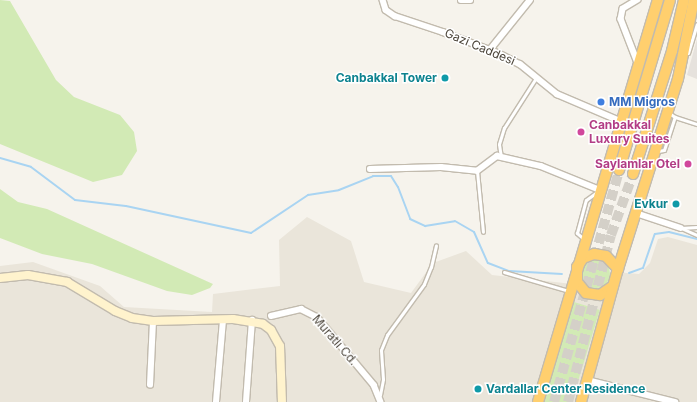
<!DOCTYPE html>
<meta charset="utf-8">
<style>
body{margin:0}
#map{position:relative;width:697px;height:402px;overflow:hidden;background:#f6f3ec;font-family:Inter,sans-serif}
div>[style]{position:absolute}
.residential>*{inset:0;background:#eae5da}
.industrial>*{inset:0;background:#e6e2dd}
.green>*{inset:0;background:#d2eab5;transform-origin:0 0}
.round{border-radius:50%}
.stream>*{height:2px;margin:-1px;padding:0 1px;transform-origin:1px;border-radius:1px;background:#a9d4f2}
.highway-tunnel>*{height:10px;margin-top:-5px;transform-origin:0;background:repeating-linear-gradient(90deg,#d4d0c8 0 10px,transparent 0 15px)}
.roads{filter:drop-shadow(1px 0 #c2bbae) drop-shadow(-1px 0 #c2bbae) drop-shadow(0 1px #c2bbae) drop-shadow(0 -1px #c2bbae)}
.lane>*{height:3px;margin:-1.5px;padding:0 1.5px;transform-origin:1.5px;border-radius:1.5px;background:#fff}
.street>*{height:5.5px;margin:-2.75px;padding:0 2.75px;transform-origin:2.75px;border-radius:2.75px;background:#fff}
.secondary>*{height:8px;margin:-4px;padding:0 4px;transform-origin:4px;border-radius:4px;background:#fff3cd}
.highway>*{height:10px;margin:-5px;padding:0 5px;transform-origin:5px;border-radius:5px;background:#ffcf6e}
.dots>*{width:11px;height:11px;translate:-50% -50%;box-sizing:border-box;border:2px solid #fff;border-radius:50%}
span{translate:-50% -50%;white-space:nowrap;text-align:center;line-height:1.15;-webkit-text-stroke:3px #fff;paint-order:stroke}
.street-label{font-size:12px;color:#4b4439}
.culture-label{font-size:12px;color:#0d838f;font-weight:700}
.right{translate:-100% -50%;text-align:right}
.left{translate:0 -50%;text-align:left}
.shop-label{font-size:12px;color:#366cbe;font-weight:700}
.hotel-label{font-size:12px;color:#b23c85;font-weight:700}
</style>
<div id="map">
<div class="residential">
<div style="clip-path:polygon(307px 217px,351px 241px,364px 282px,411px 293px,433px 263px,466px 251px,492px 275px,608px 288px,615px 272px,639px 274px,650px 263px,658px 239px,668px 237px,697px 245px,697px 402px,0 402px,0 266px,33px 262px,100px 286px,124px 307px,212px 312px,213px 294px,280px 286px,279px 240px)"></div>
</div>
<div class="industrial">
<div style="clip-path:polygon(697px 39px,697px 79px,687px 75px)"></div>
</div>
<div class="green">
<div style="clip-path:polygon(0 0,10px 1px,56px 80px,74px 97px,120px 115px,134px 132px,137px 151px,122px 175px,93px 182px,0 144px)"></div>
<div style="clip-path:polygon(0 189px,18px 202px,47px 209px,213px 284px,210px 288px,192px 295px,167px 291px,92px 264px,42px 254px,0 238px)"></div>
<div class="round" style="left:582px;top:260px;width:28px;height:28px"></div>
<div style="left:574px;top:302px;width:27px;height:104px;rotate:17deg"></div>
</div>
<div class="stream">
<div style="left:0;top:158px;width:32px;rotate:16deg"></div>
<div style="left:31px;top:167px;width:55px;rotate:36.9deg"></div>
<div style="left:75px;top:200px;width:51px;rotate:6.7deg"></div>
<div style="left:126px;top:206px;width:128px;rotate:12.2deg"></div>
<div style="left:251px;top:233px;width:69px;rotate:-33.7deg"></div>
<div style="left:308px;top:195px;width:31px;rotate:-9deg"></div>
<div style="left:339px;top:190px;width:37px;rotate:-22deg"></div>
<div style="left:373px;top:176px;width:18px"></div>
<div style="left:391px;top:176px;width:13px;rotate:58deg"></div>
<div style="left:398px;top:187px;width:34px;rotate:69deg"></div>
<div style="left:410px;top:219px;width:17px;rotate:25deg"></div>
<div style="left:425px;top:226px;width:30px;rotate:-9deg"></div>
<div style="left:455px;top:221px;width:22px;rotate:30deg"></div>
<div style="left:474px;top:232px;width:34px;rotate:66deg"></div>
<div style="left:488px;top:263px;width:22px;rotate:21deg"></div>
<div style="left:509px;top:271px;width:53px;rotate:3.2deg"></div>
<div style="left:629px;top:273px;width:15px;rotate:-20deg"></div>
<div style="left:643px;top:268px;width:36px;rotate:-71deg"></div>
<div style="left:655px;top:234px;width:14px;rotate:-8deg"></div>
<div style="left:669px;top:232px;width:29px;rotate:14deg"></div>
</div>
<div class="highway-tunnel">
<div style="left:554px;top:402px;width:241px;rotate:-74.3deg"></div>
<div style="left:568px;top:402px;width:172px;rotate:-75.6deg"></div>
<div style="left:611px;top:235px;width:65px;rotate:-70.2deg"></div>
</div>
<div class="roads">
<div class="lane">
<div style="left:688px;top:53px;width:30px;rotate:-73deg"></div>
<div style="left:669px;top:113px;width:7px;rotate:34deg"></div>
<div style="left:675px;top:117px;width:23px;rotate:18deg"></div>
<div style="left:658px;top:151px;width:6px;rotate:-9deg"></div>
<div style="left:664px;top:150px;width:35px;rotate:-72deg"></div>
<div style="left:501px;top:157px;width:13px;rotate:-99deg"></div>
<div style="left:499px;top:144px;width:17px;rotate:-73deg"></div>
<div style="left:504px;top:128px;width:59px;rotate:-57.4deg"></div>
<div style="left:477px;top:171px;width:61px;rotate:84.4deg"></div>
<div style="left:681px;top:228px;width:17px;rotate:24deg"></div>
<div style="left:681px;top:228px;width:16px;rotate:-4deg"></div>
<div style="left:585px;top:240px;width:11px;rotate:-139deg"></div>
<div style="left:577px;top:233px;width:34px;rotate:-75deg"></div>
<div style="left:586px;top:200px;width:14px;rotate:-36deg"></div>
<div style="left:504px;top:272px;width:68px;rotate:16.3deg"></div>
<div style="left:380px;top:395px;width:16px;rotate:-79deg"></div>
<div style="left:383px;top:379px;width:29px;rotate:-94deg"></div>
<div style="left:381px;top:350px;width:16px;rotate:-68deg"></div>
<div style="left:387px;top:335px;width:63px;rotate:-54deg"></div>
<div style="left:424px;top:284px;width:18px;rotate:-68deg"></div>
<div style="left:431px;top:267px;width:22px;rotate:-77deg"></div>
</div>
<div class="street">
<div style="left:383px;top:0;width:10px;rotate:73deg"></div>
<div style="left:386px;top:10px;width:11px;rotate:34deg"></div>
<div style="left:395px;top:16px;width:51px;rotate:18.4deg"></div>
<div style="left:443px;top:32px;width:59px;rotate:20.9deg"></div>
<div style="left:498px;top:53px;width:25px;rotate:27deg"></div>
<div style="left:520px;top:64px;width:48px;rotate:39deg"></div>
<div style="left:557px;top:94px;width:69px;rotate:23.2deg"></div>
<div style="left:461px;top:0;width:9px"></div>
<div style="left:638px;top:0;width:17px;rotate:149deg"></div>
<div style="left:623px;top:9px;width:10px;rotate:101deg"></div>
<div style="left:621px;top:19px;width:47px;rotate:68.9deg"></div>
<div style="left:489px;top:51px;width:65px;rotate:-51.2deg"></div>
<div style="left:370px;top:169px;width:71px;rotate:-1.6deg"></div>
<div style="left:441px;top:167px;width:36px;rotate:6deg"></div>
<div style="left:477px;top:171px;width:25px;rotate:-37deg"></div>
<div style="left:497px;top:156px;width:45px;rotate:12.8deg"></div>
<div style="left:541px;top:166px;width:64px;rotate:22.1deg"></div>
<div style="left:636px;top:213px;width:47px;rotate:18.4deg"></div>
<div style="left:271px;top:316px;width:31px;rotate:-13deg"></div>
<div style="left:301px;top:309px;width:18px;rotate:27deg"></div>
<div style="left:317px;top:317px;width:89px;rotate:50deg"></div>
<div style="left:374px;top:385px;width:18px;rotate:68deg"></div>
<div style="left:587px;top:380px;width:91px;rotate:14deg"></div>
<div style="left:150px;top:385px;width:64px;rotate:-87.3deg"></div>
<div style="left:216px;top:402px;width:82px;rotate:-85.1deg"></div>
<div style="left:246px;top:402px;width:82px;rotate:-85.8deg"></div>
</div>
<div class="secondary">
<div style="left:0;top:278px;width:28px;rotate:-6deg"></div>
<div style="left:28px;top:275px;width:40px;rotate:10deg"></div>
<div style="left:67px;top:282px;width:56px;rotate:31.1deg"></div>
<div style="left:115px;top:311px;width:18px;rotate:22deg"></div>
<div style="left:132px;top:318px;width:21px;rotate:8deg"></div>
<div style="left:153px;top:321px;width:80px;rotate:-1.4deg"></div>
<div style="left:233px;top:319px;width:30px;rotate:9deg"></div>
<div style="left:263px;top:324px;width:10px;rotate:37deg"></div>
<div style="left:271px;top:330px;width:18px;rotate:61deg"></div>
<div style="left:280px;top:346px;width:56px;rotate:88deg"></div>
</div>
<div class="highway">
<div style="left:619px;top:170px;width:177px;rotate:-73.3deg"></div>
<div style="left:633px;top:174px;width:129px;rotate:-72.4deg"></div>
<div style="left:672px;top:51px;width:52px;rotate:-76.8deg"></div>
<div style="left:613px;top:286px;width:16px;rotate:145deg"></div>
<div style="left:600px;top:295px;width:14px;rotate:-172deg"></div>
<div style="left:586px;top:293px;width:14px;rotate:-129deg"></div>
<div style="left:577px;top:282px;width:15px;rotate:-90deg"></div>
<div style="left:577px;top:267px;width:11px;rotate:-56deg"></div>
<div style="left:583px;top:258px;width:12px;rotate:-20deg"></div>
<div style="left:594px;top:254px;width:12px;rotate:9deg"></div>
<div style="left:606px;top:256px;width:18px;rotate:47deg"></div>
<div style="left:538px;top:402px;width:420px;rotate:-73.4deg"></div>
<div style="left:581px;top:402px;width:138px;rotate:-74.5deg"></div>
<div style="left:618px;top:269px;width:199px;rotate:-72.5deg"></div>
<div style="left:678px;top:79px;width:81px;rotate:-78.6deg"></div>
</div>
</div>
<div class="dots">
<div style="left:445px;top:78px;background:#0f9aa8"></div>
<div style="left:601px;top:102px;background:#3f7fe0"></div>
<div style="left:581px;top:132px;background:#d1479c"></div>
<div style="left:688px;top:164px;background:#d1479c"></div>
<div style="left:676px;top:204px;background:#0f9aa8"></div>
<div style="left:478px;top:389px;background:#0f9aa8"></div>
</div>
<div class="street-label">
<span style="left:480px;top:47px;rotate:23deg">Gazi Caddesi</span>
<span style="left:335px;top:340px;rotate:49deg">Muratlı Cd.</span>
</div>
<div class="culture-label">
<span class="right" style="left:437px;top:78px">Canbakkal Tower</span>
<span class="right" style="left:668px;top:204px">Evkur</span>
<span class="left" style="left:486px;top:389px">Vardallar Center Residence</span>
</div>
<div class="shop-label">
<span class="left" style="left:609px;top:102px">MM Migros</span>
</div>
<div class="hotel-label">
<span class="left" style="left:589px;top:132px">Canbakkal<br>Luxury Suites</span>
<span class="right" style="left:680px;top:164px">Saylamlar Otel</span>
</div>
</div>
